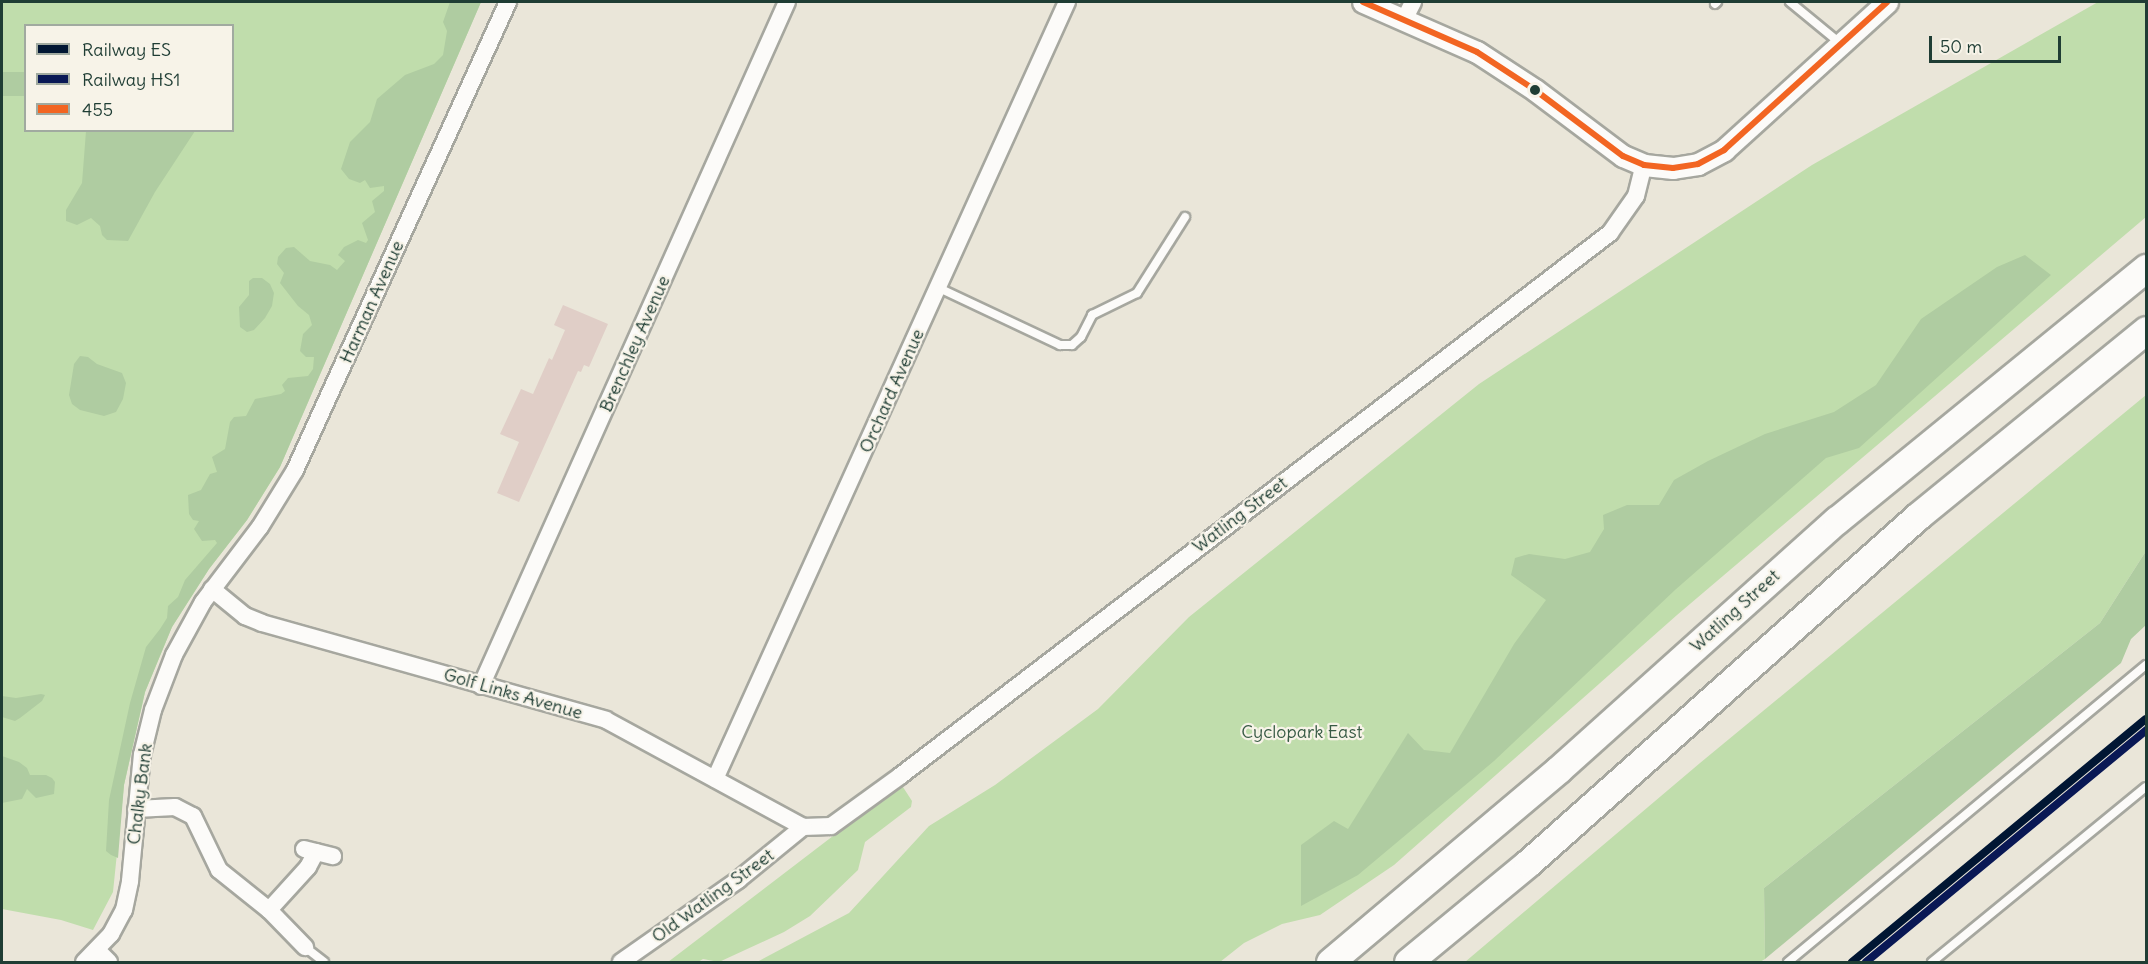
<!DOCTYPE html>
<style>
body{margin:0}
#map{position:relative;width:2148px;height:964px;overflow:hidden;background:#eae6d9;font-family:Delius,sans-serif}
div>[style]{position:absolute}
.green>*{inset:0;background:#c0ddac}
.forest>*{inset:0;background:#afcca1;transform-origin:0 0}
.building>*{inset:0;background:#e0cec7}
.roads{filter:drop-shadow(2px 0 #a6a79f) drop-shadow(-2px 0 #a6a79f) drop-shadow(0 2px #a6a79f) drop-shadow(0 -2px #a6a79f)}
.service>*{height:8px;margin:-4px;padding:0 4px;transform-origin:4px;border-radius:4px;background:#fcfbf9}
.minor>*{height:16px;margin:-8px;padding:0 8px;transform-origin:8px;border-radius:8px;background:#fcfbf9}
.tertiary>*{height:21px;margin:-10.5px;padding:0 10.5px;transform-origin:10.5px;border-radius:10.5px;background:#fcfbf9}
.trunk>*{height:27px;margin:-13.5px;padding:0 13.5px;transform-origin:13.5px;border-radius:13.5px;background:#fcfbf9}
.bus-1>*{height:6px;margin:-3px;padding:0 3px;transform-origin:3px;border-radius:3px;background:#f26522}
.rail-1>*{height:8px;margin:-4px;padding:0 4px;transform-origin:4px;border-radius:4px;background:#011633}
.rail-2>*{height:8px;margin:-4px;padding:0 4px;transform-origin:4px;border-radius:4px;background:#091855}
.dots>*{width:16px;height:16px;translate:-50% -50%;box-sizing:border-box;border:3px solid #f7f3e8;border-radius:50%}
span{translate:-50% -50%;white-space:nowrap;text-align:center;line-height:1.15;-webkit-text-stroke:4.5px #f7f3e8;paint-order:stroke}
.street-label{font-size:18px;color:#1f3d34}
.park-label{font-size:18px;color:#385b45}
.frame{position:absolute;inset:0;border:3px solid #1f3d34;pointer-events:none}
.legend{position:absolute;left:24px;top:24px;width:210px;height:108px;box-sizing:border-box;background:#f7f3e8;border:2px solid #a1aaa0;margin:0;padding:8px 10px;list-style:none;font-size:18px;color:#1f3d34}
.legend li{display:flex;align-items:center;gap:12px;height:30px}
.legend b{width:30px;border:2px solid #a1aaa0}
.scale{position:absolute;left:1929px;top:36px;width:132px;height:27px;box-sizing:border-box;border:3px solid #1f3d34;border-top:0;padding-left:8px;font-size:18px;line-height:21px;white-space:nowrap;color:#1f3d34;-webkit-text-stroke:4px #f7f3e8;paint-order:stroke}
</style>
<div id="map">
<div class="green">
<div style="clip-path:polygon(evenodd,2px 2px,481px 2px,280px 467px,247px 520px,209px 569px,172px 627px,145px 692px,124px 785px,113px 892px,93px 930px,61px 920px,2px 909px,2px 2px,26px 26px,232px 26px,232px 130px,26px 130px,26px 26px)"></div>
<div style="clip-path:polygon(2098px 2px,2146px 2px,2146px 217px,1677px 615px,1394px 865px,1320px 915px,1282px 924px,1244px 943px,1220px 962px,757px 962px,849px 913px,929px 826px,995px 785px,1098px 709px,1189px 617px,1479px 384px,1812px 165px)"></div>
<div style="clip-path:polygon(2146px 395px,2146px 551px,2100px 623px,1764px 888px,1765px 959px,1760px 962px,1465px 962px,1700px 763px)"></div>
<div style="clip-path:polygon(901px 784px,912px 801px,911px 807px,865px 842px,858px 870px,810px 916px,784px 932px,719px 962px,703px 959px,698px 962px,668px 962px)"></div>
</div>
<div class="forest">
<div style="clip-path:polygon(450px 2px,481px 2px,280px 467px,247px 520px,209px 569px,172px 627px,145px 692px,124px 785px,118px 858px,111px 855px,106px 851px,109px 800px,130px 703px,146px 647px,160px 629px,167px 618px,168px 606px,178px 597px,185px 580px,217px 543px,215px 540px,202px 541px,194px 529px,199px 521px,193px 520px,189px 514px,188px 495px,201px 490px,210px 474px,217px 472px,212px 457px,225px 449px,230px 422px,234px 417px,246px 416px,255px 399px,281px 394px,285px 391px,282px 385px,288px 378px,308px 376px,313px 369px,314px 357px,306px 357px,300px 351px,303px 334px,312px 325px,309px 315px,298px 306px,280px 283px,284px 273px,277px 264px,278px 257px,286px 248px,294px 247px,310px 261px,330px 265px,337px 270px,345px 261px,338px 255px,344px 247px,358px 240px,366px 243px,368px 240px,362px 223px,375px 212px,372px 201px,384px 191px,384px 186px,370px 188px,365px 180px,360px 183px,349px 179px,341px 169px,350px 142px,370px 122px,377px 99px,405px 75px,434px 64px,443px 55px,447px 31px,443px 22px)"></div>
<div style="left:25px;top:72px;width:24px;height:23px;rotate:90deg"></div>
<div style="clip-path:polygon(86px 131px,195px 131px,155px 192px,128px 241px,107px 240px,102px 235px,100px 226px,91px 218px,77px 225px,66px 221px,66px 210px,82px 183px)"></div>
<div style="clip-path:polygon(2025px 255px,2051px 275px,1859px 448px,1826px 458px,1675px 590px,1494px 761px,1358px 875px,1301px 906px,1301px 845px,1334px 821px,1348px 829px,1408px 733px,1424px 750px,1450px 753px,1514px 644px,1546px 600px,1511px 575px,1515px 558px,1529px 554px,1565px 559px,1590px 552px,1604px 529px,1603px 515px,1627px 505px,1659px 505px,1674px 480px,1708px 461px,1765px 434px,1834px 412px,1876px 385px,1921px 319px,1997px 267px)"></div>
<div style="clip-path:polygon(253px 278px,262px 278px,270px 284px,274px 293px,272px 306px,265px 318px,254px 330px,247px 332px,240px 327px,239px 307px,249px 295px,249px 281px)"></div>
<div style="clip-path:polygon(80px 356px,88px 357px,97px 364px,122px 373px,126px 383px,123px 399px,116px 412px,104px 416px,80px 410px,72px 404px,69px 395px,74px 364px)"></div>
<div style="clip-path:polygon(2146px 551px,2146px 625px,2131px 639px,2121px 663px,1765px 959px,1764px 888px,2100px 623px)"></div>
<div style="clip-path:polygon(41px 694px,45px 695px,42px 701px,20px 718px,15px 721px,2px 717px,2px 696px,16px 698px)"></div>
<div style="clip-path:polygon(2px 756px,19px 762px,27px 768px,30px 775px,46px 775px,52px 778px,55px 782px,54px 794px,36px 798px,27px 789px,22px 799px,2px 803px)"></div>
</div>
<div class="building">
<div style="clip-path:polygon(563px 305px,608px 324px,589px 367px,584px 365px,581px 372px,578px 371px,519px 502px,497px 493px,519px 442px,500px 434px,521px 389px,533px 394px,549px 358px,552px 360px,565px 330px,554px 325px)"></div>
</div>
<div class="roads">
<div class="service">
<div style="left:1790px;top:2px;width:65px;rotate:39.4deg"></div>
<div style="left:1715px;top:4px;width:3px;rotate:-45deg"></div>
<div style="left:939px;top:288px;width:134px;rotate:25.2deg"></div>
<div style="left:1060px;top:345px;width:12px"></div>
<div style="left:1072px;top:345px;width:12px;rotate:-42deg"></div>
<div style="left:1081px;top:337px;width:25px;rotate:-63deg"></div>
<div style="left:1092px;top:315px;width:50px;rotate:-26.1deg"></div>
<div style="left:1137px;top:293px;width:90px;rotate:-57.7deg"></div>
<div style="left:305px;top:947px;width:24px;rotate:38deg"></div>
<div style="left:1788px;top:962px;width:465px;rotate:-39.7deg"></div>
<div style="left:1932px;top:962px;width:276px;rotate:-39.3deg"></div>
</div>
<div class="minor">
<div style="left:1404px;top:20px;width:20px;rotate:-63deg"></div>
<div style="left:212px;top:589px;width:43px;rotate:39.3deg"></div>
<div style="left:245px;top:616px;width:18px;rotate:22deg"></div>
<div style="left:262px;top:623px;width:357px;rotate:15.7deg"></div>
<div style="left:606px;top:720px;width:224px;rotate:28.5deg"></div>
<div style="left:481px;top:686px;width:749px;rotate:-65.9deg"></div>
<div style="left:715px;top:779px;width:853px;rotate:-65.63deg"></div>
<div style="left:136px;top:809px;width:39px;rotate:-3deg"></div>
<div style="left:175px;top:807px;width:20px;rotate:27deg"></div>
<div style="left:193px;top:816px;width:60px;rotate:64.3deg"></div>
<div style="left:219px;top:870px;width:64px;rotate:38.7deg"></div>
<div style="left:269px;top:910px;width:52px;rotate:45.8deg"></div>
<div style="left:803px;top:827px;width:28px;rotate:-2deg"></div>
<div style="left:831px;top:826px;width:85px;rotate:-35.9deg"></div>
<div style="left:900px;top:776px;width:894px;rotate:-37.41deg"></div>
<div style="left:1610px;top:233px;width:45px;rotate:-54.9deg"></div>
<div style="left:1636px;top:196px;width:32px;rotate:-76deg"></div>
<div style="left:304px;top:849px;width:30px;rotate:14deg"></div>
<div style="left:269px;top:910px;width:58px;rotate:-47.8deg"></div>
<div style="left:308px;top:867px;width:17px;rotate:-62deg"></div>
<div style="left:97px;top:950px;width:17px;rotate:45deg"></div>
<div style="left:84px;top:962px;width:39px;rotate:-46deg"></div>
<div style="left:111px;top:934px;width:27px;rotate:-62deg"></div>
<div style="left:124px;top:910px;width:30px;rotate:-78deg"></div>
<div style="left:130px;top:881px;width:127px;rotate:-84.6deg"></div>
<div style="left:142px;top:755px;width:46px;rotate:-76.3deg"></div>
<div style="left:153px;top:710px;width:59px;rotate:-69.1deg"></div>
<div style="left:174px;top:655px;width:60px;rotate:-61.3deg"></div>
<div style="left:203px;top:602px;width:94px;rotate:-52.8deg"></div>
<div style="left:260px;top:527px;width:67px;rotate:-58.4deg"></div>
<div style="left:295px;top:470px;width:514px;rotate:-65.53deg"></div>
<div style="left:621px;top:962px;width:143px;rotate:-35deg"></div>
<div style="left:738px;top:880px;width:84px;rotate:-39.2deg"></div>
</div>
<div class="tertiary">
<div style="left:1363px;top:2px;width:124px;rotate:23.7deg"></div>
<div style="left:1477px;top:52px;width:69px;rotate:33.2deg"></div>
<div style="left:1535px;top:90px;width:110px;rotate:36.9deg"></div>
<div style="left:1623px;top:156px;width:23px;rotate:23deg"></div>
<div style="left:1644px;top:165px;width:29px;rotate:6deg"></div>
<div style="left:1673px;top:168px;width:25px;rotate:-9deg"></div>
<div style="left:1698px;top:164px;width:30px;rotate:-28deg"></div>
<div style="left:1724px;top:150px;width:220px;rotate:-42.2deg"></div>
</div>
<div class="trunk">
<div style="left:1330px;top:962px;width:299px;rotate:-40.1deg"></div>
<div style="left:1559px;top:769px;width:373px;rotate:-41.9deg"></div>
<div style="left:1837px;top:520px;width:399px;rotate:-39.2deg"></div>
<div style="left:1408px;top:962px;width:156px;rotate:-39.5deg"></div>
<div style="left:1528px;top:863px;width:522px;rotate:-41.66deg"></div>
<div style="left:1918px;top:516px;width:294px;rotate:-39.2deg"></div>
</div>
</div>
<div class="bus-1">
<div style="left:1363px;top:2px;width:124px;rotate:23.7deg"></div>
<div style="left:1477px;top:52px;width:69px;rotate:33.2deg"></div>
<div style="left:1535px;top:90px;width:110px;rotate:36.9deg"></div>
<div style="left:1623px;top:156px;width:23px;rotate:23deg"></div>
<div style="left:1644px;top:165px;width:29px;rotate:6deg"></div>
<div style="left:1673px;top:168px;width:25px;rotate:-9deg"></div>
<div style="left:1698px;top:164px;width:30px;rotate:-28deg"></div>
<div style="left:1724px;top:150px;width:220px;rotate:-42.2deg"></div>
</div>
<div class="rail-1">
<div style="left:1852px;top:962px;width:381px;rotate:-39.6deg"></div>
</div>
<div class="rail-2">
<div style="left:1866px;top:962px;width:364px;rotate:-39.6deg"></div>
</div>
<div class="dots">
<div style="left:1535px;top:90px;background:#1f3d34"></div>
</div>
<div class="street-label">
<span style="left:372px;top:302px;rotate:-66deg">Harman Avenue</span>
<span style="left:635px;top:344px;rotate:-66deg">Brenchley Avenue</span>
<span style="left:892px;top:391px;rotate:-66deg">Orchard Avenue</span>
<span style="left:1240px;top:515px;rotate:-37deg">Watling Street</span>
<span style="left:1735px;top:611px;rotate:-42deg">Watling Street</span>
<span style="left:513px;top:694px;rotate:16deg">Golf Links Avenue</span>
<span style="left:140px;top:794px;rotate:-83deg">Chalky Bank</span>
<span style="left:713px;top:896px;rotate:-36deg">Old Watling Street</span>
</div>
<div class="park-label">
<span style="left:1302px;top:732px">Cyclopark East</span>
</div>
<div class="frame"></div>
<ul class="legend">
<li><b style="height:8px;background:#011633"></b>Railway ES</li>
<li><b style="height:8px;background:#091855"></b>Railway HS1</li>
<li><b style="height:8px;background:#f26522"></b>455</li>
</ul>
<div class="scale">50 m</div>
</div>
